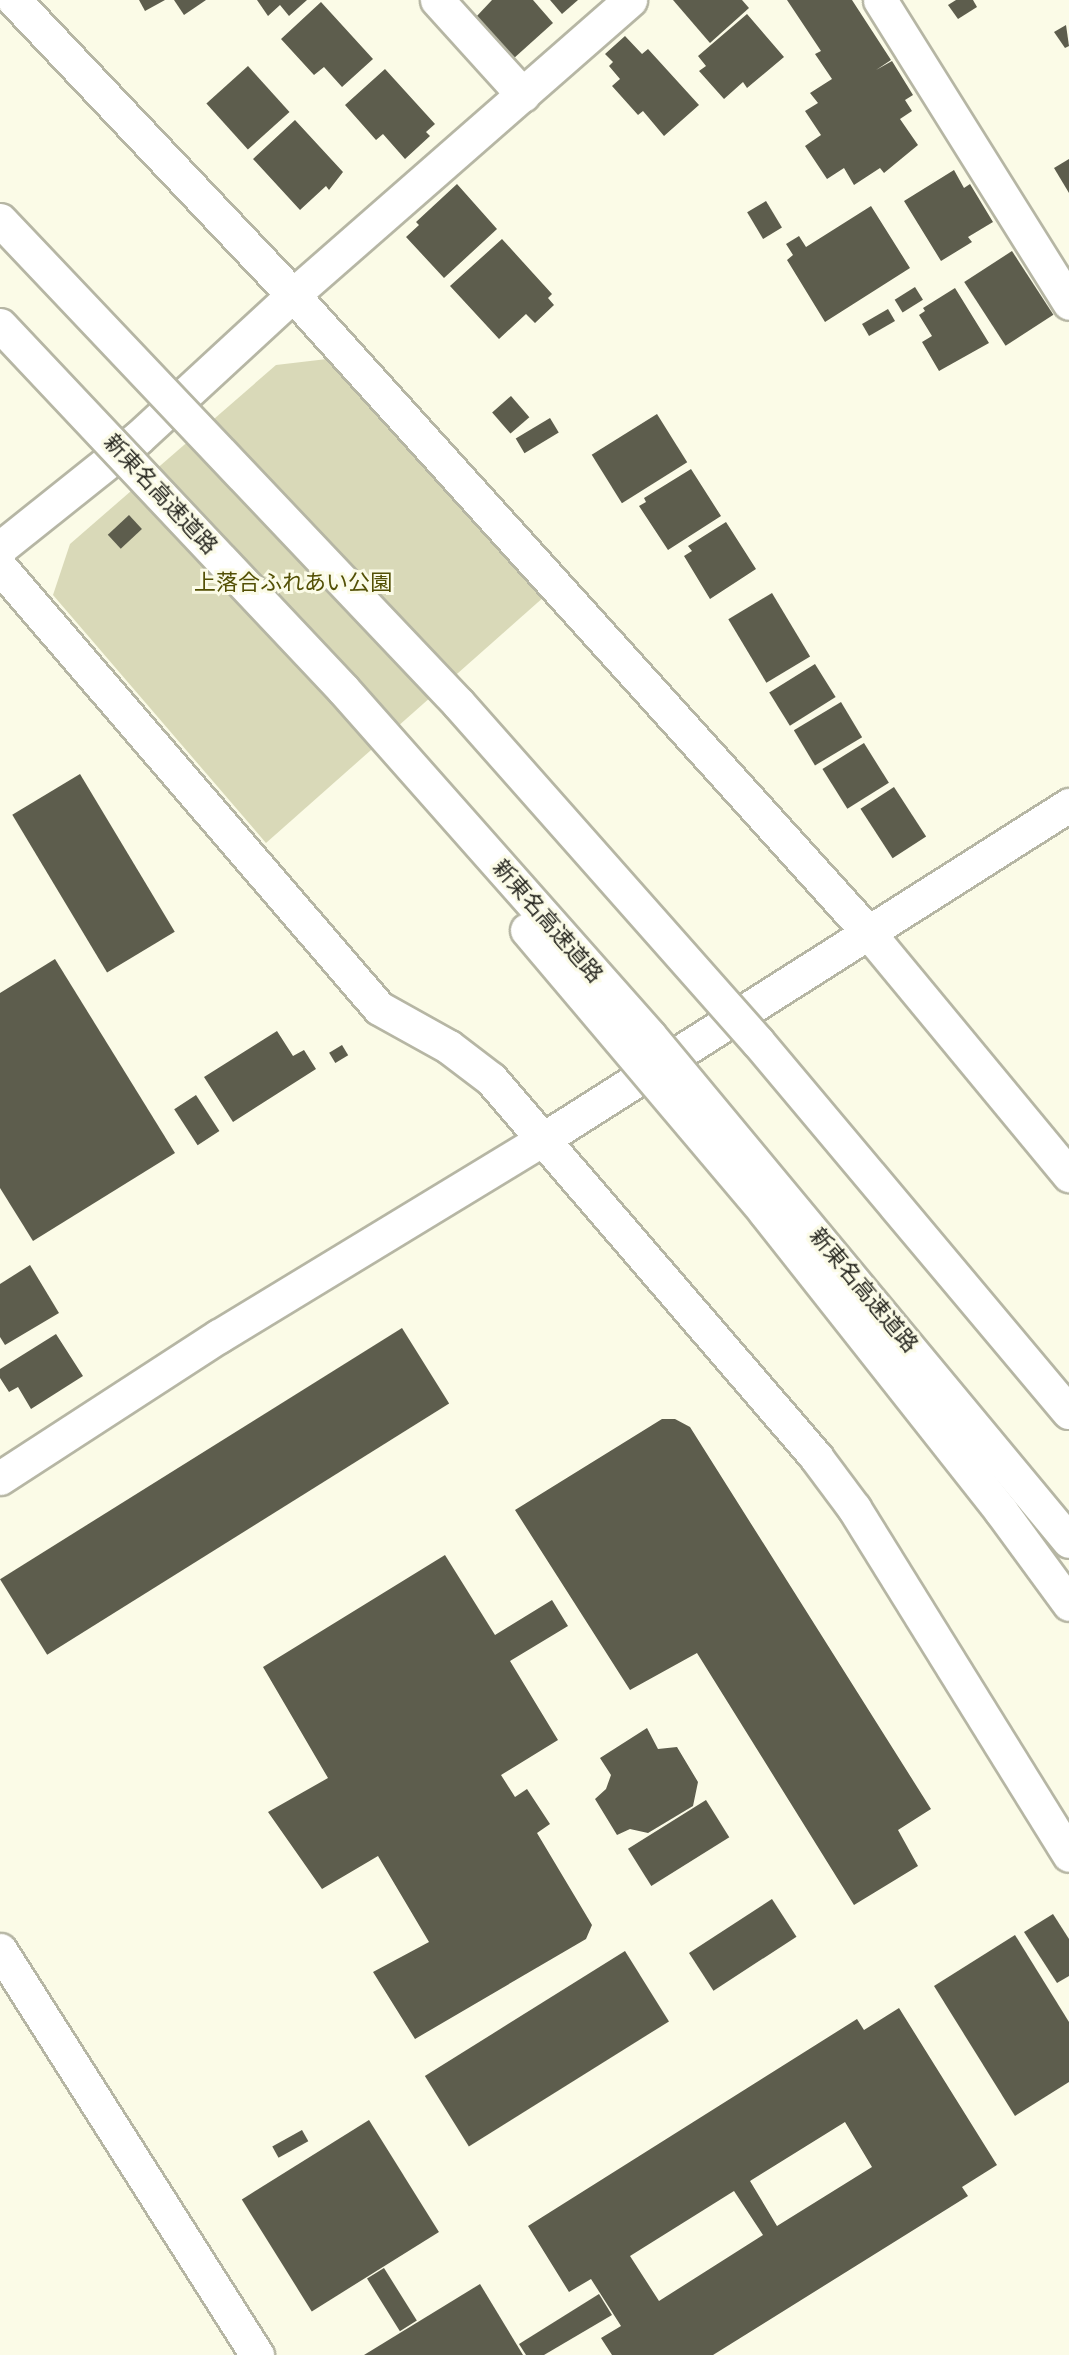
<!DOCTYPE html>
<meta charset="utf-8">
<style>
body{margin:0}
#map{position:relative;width:1069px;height:2355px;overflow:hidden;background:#fbfbe7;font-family:"PT Sans Narrow","Noto Sans JP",sans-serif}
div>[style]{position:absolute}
.green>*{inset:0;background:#d9d9b8}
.building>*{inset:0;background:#5d5d4d;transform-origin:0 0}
.roads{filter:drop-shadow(2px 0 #b6b6a4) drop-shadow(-2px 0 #b6b6a4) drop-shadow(0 2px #b6b6a4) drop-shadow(0 -2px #b6b6a4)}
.minor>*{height:33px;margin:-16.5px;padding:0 16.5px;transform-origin:16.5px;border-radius:16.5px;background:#fff}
.bridges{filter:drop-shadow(2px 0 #b6b6a4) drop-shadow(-2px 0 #b6b6a4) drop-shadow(0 2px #b6b6a4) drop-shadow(0 -2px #b6b6a4)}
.highway-bridge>*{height:33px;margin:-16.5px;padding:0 16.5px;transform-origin:16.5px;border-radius:16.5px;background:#fff}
span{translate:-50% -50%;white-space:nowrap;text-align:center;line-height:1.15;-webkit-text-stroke:6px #fbfbe7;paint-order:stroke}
.street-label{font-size:22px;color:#272720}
.park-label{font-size:22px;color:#535005}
</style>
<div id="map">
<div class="green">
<div style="clip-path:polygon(327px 359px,545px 596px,266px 843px,53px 595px,70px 544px,276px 365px)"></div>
</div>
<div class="building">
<div style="clip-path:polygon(139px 0,165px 0,145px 11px)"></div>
<div style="clip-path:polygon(174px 0,206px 0,184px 15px)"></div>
<div style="clip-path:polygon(257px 0,307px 0,289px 16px,280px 5px,268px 16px)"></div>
<div style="clip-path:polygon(492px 0,533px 0,553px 23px,513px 59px,476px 17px)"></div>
<div style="clip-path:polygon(550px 0,578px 0,562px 14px)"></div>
<div style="clip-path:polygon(673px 0,742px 0,749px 8px,710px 43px)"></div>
<div style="clip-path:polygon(787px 0,852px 0,891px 60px,876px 70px,892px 61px,913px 95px,905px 100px,912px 111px,900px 119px,918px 145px,884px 173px,880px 168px,854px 185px,844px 168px,827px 179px,805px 146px,821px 135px,805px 111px,818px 103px,810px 93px,832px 79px,815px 54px,821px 51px)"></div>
<div style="clip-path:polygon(956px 0,973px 0,977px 7px,958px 19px,948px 5px)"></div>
<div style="clip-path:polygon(321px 2px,373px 59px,342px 87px,324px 67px,314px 75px,281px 39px)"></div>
<div style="clip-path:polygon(747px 14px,784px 57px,747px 88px,743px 82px,724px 99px,699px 71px,706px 66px,698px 56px)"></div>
<div style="clip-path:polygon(1066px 25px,1069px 46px,1065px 48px,1054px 32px)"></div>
<div style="clip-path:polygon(625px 36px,642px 54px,648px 49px,699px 105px,664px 136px,643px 111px,638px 115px,612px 86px,620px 79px,609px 66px,613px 62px,605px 54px)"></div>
<div style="left:248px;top:66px;width:62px;height:56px;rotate:48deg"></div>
<div style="clip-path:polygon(385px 69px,435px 124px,426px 132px,430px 136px,405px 159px,383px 134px,376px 140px,345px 105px)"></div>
<div style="clip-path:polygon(295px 120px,343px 172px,329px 190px,326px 186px,300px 210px,253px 159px)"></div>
<div style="clip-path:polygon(1069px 159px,1069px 193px,1054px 168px)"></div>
<div style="clip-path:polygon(954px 170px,964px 188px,970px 184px,993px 222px,968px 237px,972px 242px,941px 261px,904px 201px)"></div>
<div style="clip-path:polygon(457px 184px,497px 229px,444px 278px,406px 237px,419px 225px,416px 222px)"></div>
<div style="left:766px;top:201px;width:31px;height:22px;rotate:59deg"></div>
<div style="clip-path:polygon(871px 206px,910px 268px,825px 322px,787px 260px,793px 255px,786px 244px,799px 236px,806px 247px)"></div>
<div style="clip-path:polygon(502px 239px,552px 294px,548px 298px,554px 305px,535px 323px,526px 314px,499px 339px,450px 286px)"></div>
<div style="left:1012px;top:251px;width:76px;height:57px;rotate:57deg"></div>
<div style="left:915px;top:287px;width:15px;height:24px;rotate:58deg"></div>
<div style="clip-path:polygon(955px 288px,989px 343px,939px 371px,922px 342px,932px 336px,919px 315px,925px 311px,923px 308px)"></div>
<div style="left:888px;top:309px;width:14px;height:30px;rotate:60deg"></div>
<div style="left:511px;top:396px;width:28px;height:25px;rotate:49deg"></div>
<div style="left:657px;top:414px;width:57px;height:77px;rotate:58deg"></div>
<div style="left:550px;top:418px;width:17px;height:40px;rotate:59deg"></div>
<div style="clip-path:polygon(691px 469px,721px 516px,668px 550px,639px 506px,646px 502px,644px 498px)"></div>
<div style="left:129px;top:515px;width:19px;height:29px;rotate:47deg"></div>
<div style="clip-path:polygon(726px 522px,756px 569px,710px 599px,684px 556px,692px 551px,688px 546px)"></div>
<div style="left:772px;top:593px;width:74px;height:51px;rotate:59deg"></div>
<div style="left:815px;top:664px;width:39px;height:54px;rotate:58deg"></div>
<div style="left:841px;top:702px;width:41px;height:55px;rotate:59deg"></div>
<div style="left:864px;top:743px;width:47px;height:49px;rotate:58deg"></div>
<div style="left:80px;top:774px;width:184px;height:79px;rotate:59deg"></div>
<div style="left:894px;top:787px;width:59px;height:40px;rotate:57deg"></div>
<div style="clip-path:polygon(55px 959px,175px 1153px,33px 1241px,0 1188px,0 993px)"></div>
<div style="clip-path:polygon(277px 1031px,293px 1056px,304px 1050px,316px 1069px,233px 1122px,204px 1077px)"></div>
<div style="left:342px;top:1045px;width:12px;height:15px;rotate:59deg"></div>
<div style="left:196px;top:1095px;width:43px;height:26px;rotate:57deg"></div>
<div style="clip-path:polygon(30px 1265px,59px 1313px,5px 1345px,0 1337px,0 1284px)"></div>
<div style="left:402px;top:1328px;width:89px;height:474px;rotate:58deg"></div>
<div style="clip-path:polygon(56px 1334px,83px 1376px,31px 1409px,18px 1387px,9px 1392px,0 1378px,0 1369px)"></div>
<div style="clip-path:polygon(662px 1419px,675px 1419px,690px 1427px,931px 1809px,898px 1830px,918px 1866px,854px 1905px,697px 1653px,630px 1690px,515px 1510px)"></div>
<div style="clip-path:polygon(445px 1555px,495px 1635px,552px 1600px,568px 1626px,510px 1661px,558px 1740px,501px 1775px,515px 1797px,527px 1789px,550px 1824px,537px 1833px,592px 1925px,586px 1939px,415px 2039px,373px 1972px,429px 1942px,378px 1856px,322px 1889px,268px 1812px,328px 1778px,263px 1667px)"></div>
<div style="clip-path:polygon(647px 1728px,658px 1749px,677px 1747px,698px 1782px,693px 1806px,648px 1833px,630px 1829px,617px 1835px,595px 1799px,606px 1789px,611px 1775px,600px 1758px)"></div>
<div style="left:706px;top:1800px;width:44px;height:92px;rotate:58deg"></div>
<div style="left:772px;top:1899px;width:45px;height:99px;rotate:57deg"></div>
<div style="clip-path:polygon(1053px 1914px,1069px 1939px,1069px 1976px,1057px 1983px,1024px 1932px)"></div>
<div style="clip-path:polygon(1015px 1935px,1069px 2022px,1069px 2082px,1015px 2116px,934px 1986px)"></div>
<div style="left:625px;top:1951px;width:83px;height:236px;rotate:58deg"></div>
<div style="clip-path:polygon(evenodd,899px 2008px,997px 2165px,962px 2187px,968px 2196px,713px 2355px,612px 2355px,601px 2338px,621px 2326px,591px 2279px,569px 2292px,528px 2226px,857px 2019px,864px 2030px,899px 2008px,845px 2122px,872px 2167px,777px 2226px,750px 2181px,845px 2122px,899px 2008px,734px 2191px,763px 2235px,659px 2301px,630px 2256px,734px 2191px)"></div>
<div style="left:369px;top:2120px;width:132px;height:150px;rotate:58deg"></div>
<div style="left:302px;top:2130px;width:13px;height:34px;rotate:61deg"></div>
<div style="left:384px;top:2268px;width:62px;height:20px;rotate:58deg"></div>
<div style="clip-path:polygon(480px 2284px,523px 2355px,364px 2355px)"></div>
<div style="clip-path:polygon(599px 2294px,612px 2315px,544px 2355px,526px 2355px,519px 2344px)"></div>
</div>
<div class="roads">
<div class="minor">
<div style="left:14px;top:0;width:406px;rotate:46.6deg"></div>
<div style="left:293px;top:295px;width:857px;rotate:47.93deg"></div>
<div style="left:867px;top:931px;width:317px;rotate:50.4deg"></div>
<div style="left:437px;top:0;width:128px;rotate:47.8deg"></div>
<div style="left:880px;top:0;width:357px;rotate:58deg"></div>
<div style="left:0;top:548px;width:176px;rotate:-38.6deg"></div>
<div style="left:138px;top:438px;width:211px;rotate:-42.7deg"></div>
<div style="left:293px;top:295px;width:448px;rotate:-41.2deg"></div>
<div style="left:0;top:567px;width:581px;rotate:49.32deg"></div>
<div style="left:379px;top:1008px;width:80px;rotate:29.1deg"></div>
<div style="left:449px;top:1047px;width:53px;rotate:37.3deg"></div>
<div style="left:491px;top:1079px;width:499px;rotate:49.3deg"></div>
<div style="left:816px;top:1457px;width:64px;rotate:53.3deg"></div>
<div style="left:854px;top:1508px;width:408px;rotate:58.2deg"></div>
<div style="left:0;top:1478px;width:261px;rotate:-33deg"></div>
<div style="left:219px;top:1336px;width:381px;rotate:-31.3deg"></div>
<div style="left:545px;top:1138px;width:621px;rotate:-32.44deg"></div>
<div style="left:0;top:1950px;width:480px;rotate:57.6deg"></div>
</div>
</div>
<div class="bridges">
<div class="highway-bridge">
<div style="left:0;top:220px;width:666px;rotate:46.52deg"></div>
<div style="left:458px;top:703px;width:453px;rotate:48.5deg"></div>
<div style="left:758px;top:1042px;width:483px;rotate:50deg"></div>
<div style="left:0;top:325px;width:500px;rotate:46.7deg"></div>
<div style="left:343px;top:689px;width:463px;rotate:48.5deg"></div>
<div style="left:650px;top:1036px;width:656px;rotate:50.32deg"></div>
<div style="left:527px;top:930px;width:369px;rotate:49.8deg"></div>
<div style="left:765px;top:1212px;width:381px;rotate:51.7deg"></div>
<div style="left:1001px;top:1511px;width:115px;rotate:53.8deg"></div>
</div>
</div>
<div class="street-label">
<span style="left:161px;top:494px;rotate:47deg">新東名高速道路</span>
<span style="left:548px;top:921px;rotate:49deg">新東名高速道路</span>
<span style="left:864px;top:1290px;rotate:50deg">新東名高速道路</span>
</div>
<div class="park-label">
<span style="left:293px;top:583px">上落合ふれあい公園</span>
</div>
</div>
